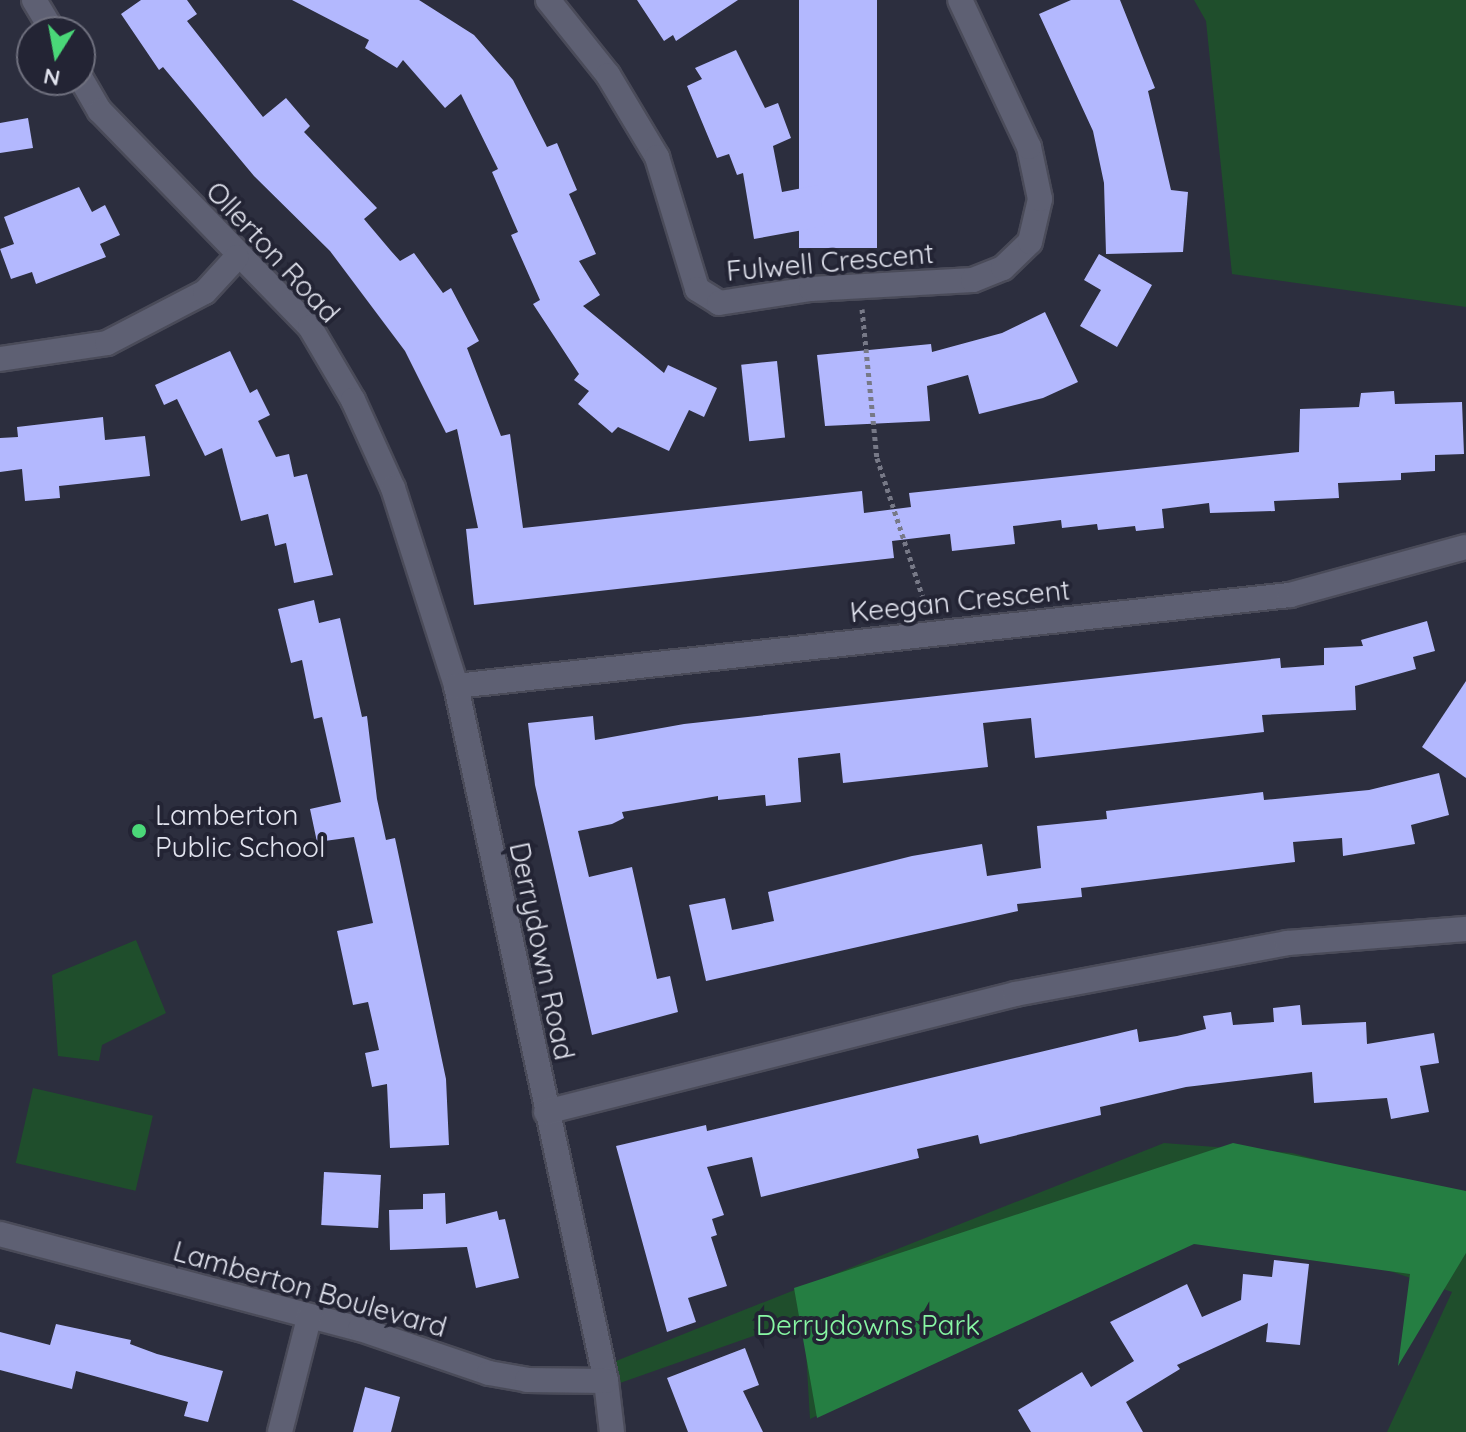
<!DOCTYPE html>
<style>
body{margin:0}
#map{position:relative;width:1466px;height:1432px;overflow:hidden;background:#2c2e3e;font-family:Quicksand,sans-serif}
div>[style]{position:absolute}
.green>*{inset:0;background:#1f4e2c;transform-origin:0 0}
.forest>*{inset:0;background:#257e42}
.building>*{inset:0;background:#b3b8fe;transform-origin:0 0}
.path>*{height:5px;margin-top:-2.5px;transform-origin:0;background:repeating-linear-gradient(90deg,#777987 0 4px,transparent 0 8px)}
.roads{filter:drop-shadow(2px 0 #4a4b59) drop-shadow(-2px 0 #4a4b59) drop-shadow(0 2px #4a4b59) drop-shadow(0 -2px #4a4b59)}
.minor>*{height:24px;margin:-12px;padding:0 12px;transform-origin:12px;border-radius:12px;background:#5e6073}
.dots>*{width:22px;height:22px;translate:-50% -50%;box-sizing:border-box;border:4px solid #232434;border-radius:50%}
span{translate:-50% -50%;white-space:nowrap;text-align:center;line-height:1.15;-webkit-text-stroke:8px #232434;paint-order:stroke}
.street-label{font-size:28px;color:#e1e3ee}
.poi-label{font-size:28px;color:#e1e3ee}
.left{translate:0 -50%;text-align:left}
.park-label{font-size:28px;color:#88f7a4}
.north{position:absolute;left:16px;top:16px;width:80px;height:80px;box-sizing:border-box;background:#232434;border:2px solid #6f707e;border-radius:50%;rotate:191deg;font-size:22px;font-weight:700;line-height:32px;text-align:center;color:#e1e3ee}
.north::after{content:'';display:block;margin:auto;width:28px;height:36px;background:#4ad778;clip-path:polygon(50% 0,100% 100%,50% 72%,0 100%)}
</style>
<div id="map">
<div class="green">
<div style="clip-path:polygon(1194px 0,1466px 0,1466px 307px,1232px 274px,1206px 21px)"></div>
<div style="clip-path:polygon(136px 940px,166px 1013px,102px 1045px,99px 1061px,58px 1056px,52px 975px)"></div>
<div style="left:33px;top:1088px;width:123px;height:77px;rotate:13deg"></div>
<div style="clip-path:polygon(1164px 1143px,1292px 1153px,1466px 1199px,1466px 1432px,1387px 1432px,1452px 1292px,1298px 1240px,1173px 1245px,810px 1419px,804px 1318px,620px 1383px,616px 1361px)"></div>
</div>
<div class="forest">
<div style="clip-path:polygon(1233px 1143px,1466px 1191px,1466px 1253px,1398px 1366px,1410px 1274px,1194px 1244px,817px 1418px,794px 1288px)"></div>
</div>
<div class="building">
<div style="clip-path:polygon(141px 0,187px 0,197px 14px,187px 21px,263px 117px,286px 98px,310px 126px,304px 132px,377px 208px,364px 219px,391px 251px,400px 261px,414px 253px,443px 293px,451px 288px,479px 341px,467px 348px,501px 436px,510px 434px,523px 528px,862px 491px,864px 513px,911px 507px,909px 493px,1299px 452px,1300px 409px,1359px 407px,1361px 393px,1394px 391px,1395px 404px,1462px 402px,1464px 454px,1435px 455px,1435px 471px,1401px 473px,1401px 480px,1338px 483px,1339px 498px,1274px 501px,1275px 511px,1210px 513px,1209px 503px,1162px 509px,1164px 528px,1136px 531px,1135px 526px,1098px 530px,1097px 524px,1062px 528px,1061px 520px,1013px 526px,1015px 544px,952px 551px,950px 534px,892px 541px,894px 558px,474px 605px,466px 529px,478px 528px,457px 429px,446px 433px,405px 351px,330px 251px,254px 176px,163px 67px,159px 70px,121px 14px)"></div>
<div style="clip-path:polygon(292px 0,419px 0,474px 35px,513px 80px,547px 147px,557px 143px,577px 190px,569px 194px,596px 254px,579px 261px,600px 295px,583px 306px,664px 373px,668px 365px,717px 388px,704px 417px,689px 410px,669px 451px,618px 427px,612px 433px,578px 404px,589px 391px,574px 380px,579px 374px,533px 304px,540px 300px,511px 235px,518px 232px,492px 172px,498px 169px,461px 94px,445px 108px,403px 60px,397px 68px,365px 48px,369px 40px)"></div>
<div style="clip-path:polygon(637px 0,738px 0,676px 41px,673px 35px,664px 41px)"></div>
<div style="left:799px;top:0;width:78px;height:248px"></div>
<div style="clip-path:polygon(1071px 0,1120px 0,1155px 88px,1148px 91px,1171px 190px,1188px 192px,1183px 252px,1106px 254px,1104px 183px,1093px 131px,1039px 14px)"></div>
<div style="clip-path:polygon(736px 50px,765px 108px,778px 103px,791px 138px,773px 146px,782px 192px,818px 185px,825px 226px,754px 239px,743px 173px,737px 175px,729px 154px,717px 158px,687px 86px,702px 79px,695px 68px)"></div>
<div style="clip-path:polygon(28px 118px,33px 148px,0 153px,0 123px)"></div>
<div style="clip-path:polygon(79px 187px,92px 212px,105px 205px,120px 235px,100px 244px,106px 257px,36px 284px,32px 272px,11px 279px,0 249px,14px 244px,4px 217px)"></div>
<div style="clip-path:polygon(1099px 254px,1152px 285px,1117px 347px,1080px 326px,1101px 290px,1084px 280px)"></div>
<div style="clip-path:polygon(1045px 312px,1078px 382px,1043px 398px,979px 414px,968px 375px,927px 386px,930px 421px,825px 426px,817px 355px,931px 344px,932px 352px,1002px 333px)"></div>
<div style="clip-path:polygon(230px 351px,250px 393px,257px 389px,270px 415px,258px 421px,276px 457px,289px 454px,294px 477px,307px 474px,333px 575px,294px 583px,286px 543px,275px 546px,268px 514px,241px 521px,222px 448px,205px 456px,177px 399px,164px 405px,155px 385px)"></div>
<div style="left:777px;top:361px;width:77px;height:36px;rotate:84deg"></div>
<div style="clip-path:polygon(103px 417px,105px 440px,145px 436px,150px 476px,59px 486px,60px 498px,25px 501px,22px 469px,0 472px,0 438px,18px 437px,17px 427px)"></div>
<div style="clip-path:polygon(314px 600px,319px 623px,340px 618px,362px 717px,367px 716px,377px 799px,386px 840px,395px 838px,446px 1079px,449px 1145px,390px 1148px,387px 1084px,372px 1087px,365px 1053px,379px 1050px,368px 1002px,353px 1005px,337px 931px,373px 923px,354px 837px,317px 842px,310px 809px,341px 802px,322px 717px,314px 719px,302px 660px,291px 663px,278px 609px)"></div>
<div style="clip-path:polygon(1427px 621px,1435px 651px,1413px 657px,1416px 669px,1355px 686px,1356px 710px,1262px 715px,1264px 732px,1035px 758px,1031px 718px,983px 723px,988px 767px,843px 783px,840px 753px,798px 758px,801px 802px,766px 806px,765px 795px,718px 800px,718px 796px,622px 812px,624px 818px,612px 824px,578px 831px,589px 877px,632px 867px,657px 979px,670px 976px,678px 1012px,592px 1035px,535px 785px,528px 723px,593px 716px,595px 740px,684px 724px,1280px 658px,1281px 668px,1324px 665px,1324px 648px,1363px 646px,1361px 640px)"></div>
<div style="clip-path:polygon(1466px 681px,1466px 778px,1422px 747px)"></div>
<div style="clip-path:polygon(1439px 773px,1449px 815px,1411px 825px,1415px 844px,1343px 856px,1342px 838px,1293px 842px,1295px 862px,1081px 888px,1082px 897px,1017px 904px,1018px 911px,706px 981px,689px 905px,725px 898px,732px 930px,774px 921px,768px 892px,912px 856px,982px 844px,987px 876px,1041px 868px,1037px 826px,1107px 819px,1106px 811px,1263px 792px,1264px 800px,1369px 790px)"></div>
<div style="clip-path:polygon(1300px 1005px,1302px 1025px,1366px 1022px,1367px 1044px,1434px 1033px,1439px 1063px,1420px 1066px,1429px 1112px,1391px 1119px,1387px 1098px,1314px 1103px,1312px 1072px,1186px 1087px,1100px 1107px,1101px 1115px,980px 1144px,978px 1135px,917px 1149px,919px 1158px,761px 1197px,752px 1157px,707px 1167px,724px 1215px,712px 1219px,717px 1235px,711px 1237px,727px 1286px,688px 1298px,696px 1322px,667px 1332px,616px 1146px,706px 1125px,707px 1131px,1137px 1029px,1139px 1042px,1177px 1036px,1206px 1029px,1203px 1016px,1231px 1012px,1233px 1025px,1274px 1022px,1273px 1008px)"></div>
<div style="left:324px;top:1172px;width:57px;height:53px;rotate:3deg"></div>
<div style="clip-path:polygon(445px 1193px,446px 1224px,497px 1211px,499px 1220px,505px 1219px,519px 1278px,476px 1288px,467px 1247px,390px 1250px,389px 1210px,423px 1209px,423px 1194px)"></div>
<div style="clip-path:polygon(1274px 1260px,1309px 1264px,1300px 1345px,1266px 1342px,1268px 1323px,1177px 1365px,1180px 1369px,1126px 1402px,1143px 1432px,1031px 1432px,1018px 1410px,1082px 1372px,1091px 1387px,1134px 1361px,1110px 1322px,1187px 1284px,1202px 1317px,1241px 1300px,1243px 1274px,1272px 1277px)"></div>
<div style="clip-path:polygon(56px 1324px,131px 1340px,130px 1344px,157px 1354px,223px 1371px,208px 1422px,184px 1416px,188px 1402px,76px 1371px,72px 1389px,0 1370px,0 1332px,50px 1345px)"></div>
<div style="clip-path:polygon(745px 1348px,759px 1385px,743px 1391px,763px 1432px,688px 1432px,667px 1378px)"></div>
<div style="clip-path:polygon(365px 1387px,400px 1397px,391px 1432px,353px 1432px)"></div>
</div>
<div class="path">
<div style="left:862px;top:309px;width:150px;rotate:84.3deg"></div>
<div style="left:877px;top:458px;width:160px;rotate:71.8deg"></div>
</div>
<div class="roads">
<div class="minor">
<div style="left:34px;top:0;width:37px;rotate:59deg"></div>
<div style="left:548px;top:0;width:96px;rotate:51.3deg"></div>
<div style="left:608px;top:75px;width:96px;rotate:59.1deg"></div>
<div style="left:657px;top:157px;width:138px;rotate:73.1deg"></div>
<div style="left:697px;top:289px;width:26px;rotate:32deg"></div>
<div style="left:719px;top:303px;width:93px;rotate:-8.7deg"></div>
<div style="left:811px;top:289px;width:162px;rotate:-3.2deg"></div>
<div style="left:973px;top:280px;width:32px;rotate:-22deg"></div>
<div style="left:1003px;top:268px;width:37px;rotate:-44deg"></div>
<div style="left:1030px;top:242px;width:44px;rotate:-76.9deg"></div>
<div style="left:1040px;top:199px;width:53px;rotate:-101.9deg"></div>
<div style="left:1029px;top:147px;width:162px;rotate:-115.1deg"></div>
<div style="left:80px;top:77px;width:39px;rotate:60deg"></div>
<div style="left:100px;top:111px;width:301px;rotate:45.8deg"></div>
<div style="left:310px;top:327px;width:85px;rotate:59.5deg"></div>
<div style="left:353px;top:400px;width:97px;rotate:65.6deg"></div>
<div style="left:393px;top:488px;width:208px;rotate:72.3deg"></div>
<div style="left:456px;top:686px;width:711px;rotate:77.82deg"></div>
<div style="left:606px;top:1381px;width:51px;rotate:83.3deg"></div>
<div style="left:0;top:359px;width:108px;rotate:-8.5deg"></div>
<div style="left:107px;top:343px;width:110px;rotate:-27.5deg"></div>
<div style="left:205px;top:292px;width:47px;rotate:-47.6deg"></div>
<div style="left:456px;top:686px;width:839px;rotate:-6.23deg"></div>
<div style="left:1290px;top:595px;width:182px;rotate:-15.3deg"></div>
<div style="left:546px;top:1112px;width:484px;rotate:-14.1deg"></div>
<div style="left:1015px;top:994px;width:277px;rotate:-10.6deg"></div>
<div style="left:1287px;top:943px;width:180px;rotate:-4.5deg"></div>
<div style="left:0;top:1234px;width:372px;rotate:14.8deg"></div>
<div style="left:360px;top:1329px;width:136px;rotate:18.8deg"></div>
<div style="left:489px;top:1373px;width:39px;rotate:10deg"></div>
<div style="left:527px;top:1380px;width:79px;rotate:0.7deg"></div>
<div style="left:280px;top:1432px;width:118px;rotate:-75.7deg"></div>
</div>
</div>
<div class="dots">
<div style="left:139px;top:831px;background:#4ad778"></div>
</div>
<div class="street-label">
<span style="left:273px;top:252px;rotate:47deg">Ollerton Road</span>
<span style="left:830px;top:262px;rotate:-5deg">Fulwell Crescent</span>
<span style="left:960px;top:601px;rotate:-6deg">Keegan Crescent</span>
<span style="left:542px;top:951px;rotate:78deg">Derrydown Road</span>
<span style="left:310px;top:1289px;rotate:16deg">Lamberton Boulevard</span>
</div>
<div class="poi-label">
<span class="left" style="left:155px;top:831px">Lamberton<br>Public School</span>
</div>
<div class="park-label">
<span style="left:868px;top:1325px">Derrydowns Park</span>
</div>
<div class="north">N</div>
</div>
